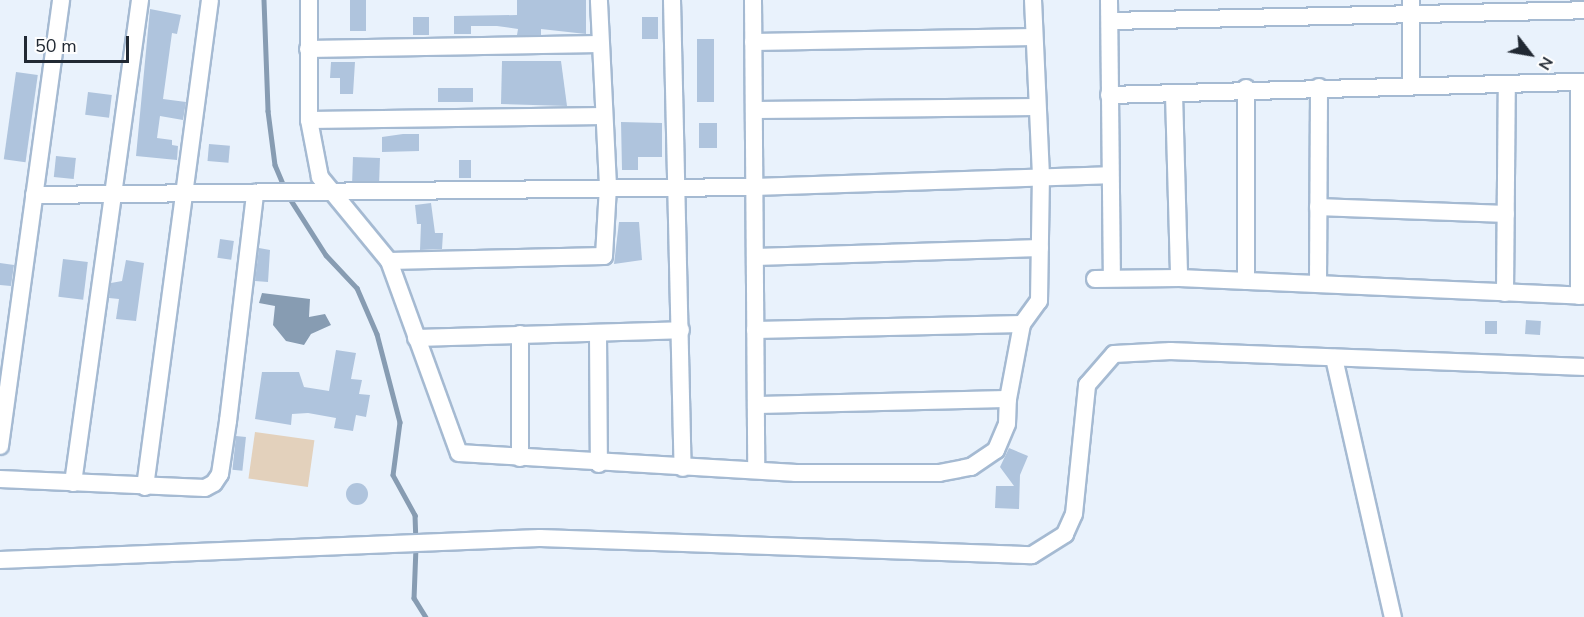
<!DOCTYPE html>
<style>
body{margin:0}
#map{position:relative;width:1584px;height:617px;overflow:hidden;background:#e9f2fc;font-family:"Nunito Sans",sans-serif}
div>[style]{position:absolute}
.green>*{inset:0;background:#e3d1bc;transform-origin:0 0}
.water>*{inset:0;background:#879cb2}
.stream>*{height:4.5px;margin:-2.25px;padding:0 2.25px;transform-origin:2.25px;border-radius:2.25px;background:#879cb2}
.building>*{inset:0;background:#afc4dd;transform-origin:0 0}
.round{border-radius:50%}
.roads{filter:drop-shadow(2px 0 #a5bad2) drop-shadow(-2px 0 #a5bad2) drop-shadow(0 2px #a5bad2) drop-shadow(0 -2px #a5bad2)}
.street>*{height:16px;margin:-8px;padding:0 8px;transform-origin:8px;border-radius:8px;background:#fff}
span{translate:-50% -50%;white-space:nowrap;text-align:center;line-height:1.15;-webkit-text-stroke:4.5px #fefefe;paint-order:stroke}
.north{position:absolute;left:1500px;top:24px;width:60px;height:60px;-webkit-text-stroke:4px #fefefe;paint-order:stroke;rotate:121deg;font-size:16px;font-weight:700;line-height:24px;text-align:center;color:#212933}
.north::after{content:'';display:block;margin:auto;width:21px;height:27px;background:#212933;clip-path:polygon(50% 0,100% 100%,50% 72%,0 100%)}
.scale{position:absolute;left:24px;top:36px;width:105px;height:27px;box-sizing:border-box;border:3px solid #212933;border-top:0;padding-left:8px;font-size:18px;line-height:21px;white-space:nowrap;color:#212933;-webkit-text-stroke:4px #fefefe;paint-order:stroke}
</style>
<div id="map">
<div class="green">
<div style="left:255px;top:432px;width:60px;height:47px;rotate:8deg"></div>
</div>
<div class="water">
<div style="clip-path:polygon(262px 293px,310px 299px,309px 317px,325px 314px,331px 325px,311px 334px,304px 345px,286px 341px,273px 325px,275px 306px,259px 303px)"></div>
</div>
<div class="stream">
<div style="left:264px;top:0;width:111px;rotate:87.9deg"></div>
<div style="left:268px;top:111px;width:54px;rotate:82.6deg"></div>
<div style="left:275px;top:165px;width:26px;rotate:67deg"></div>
<div style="left:289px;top:197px;width:69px;rotate:57.5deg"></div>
<div style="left:326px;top:255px;width:45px;rotate:46.8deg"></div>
<div style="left:357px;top:288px;width:50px;rotate:66.5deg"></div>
<div style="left:377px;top:334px;width:91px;rotate:75.4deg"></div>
<div style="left:400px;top:422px;width:53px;rotate:97.5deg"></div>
<div style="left:393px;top:475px;width:46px;rotate:61.2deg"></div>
<div style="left:415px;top:515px;width:23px;rotate:88deg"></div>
<div style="left:416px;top:547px;width:51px;rotate:92.2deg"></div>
<div style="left:414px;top:598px;width:22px;rotate:58deg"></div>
</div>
<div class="building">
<div style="left:350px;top:0;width:16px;height:31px"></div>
<div style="clip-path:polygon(517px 0,586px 0,586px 34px,541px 29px,541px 35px,517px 35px,518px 29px,497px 26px,471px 26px,471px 34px,454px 34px,454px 16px,517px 15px)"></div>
<div style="clip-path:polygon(150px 9px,181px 15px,177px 34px,172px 33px,163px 99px,186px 102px,183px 120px,160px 116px,157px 138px,172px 140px,172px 145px,178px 146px,177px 160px,136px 156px)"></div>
<div style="left:429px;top:17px;width:18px;height:16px;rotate:90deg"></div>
<div style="left:642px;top:17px;width:16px;height:22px"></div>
<div style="left:697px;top:39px;width:17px;height:63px"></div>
<div style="clip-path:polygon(502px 61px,561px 61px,567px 106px,501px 104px)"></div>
<div style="clip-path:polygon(331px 62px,355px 62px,353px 94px,340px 94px,340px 78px,330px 78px)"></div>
<div style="left:16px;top:72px;width:22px;height:88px;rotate:8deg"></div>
<div style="left:438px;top:88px;width:35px;height:14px"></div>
<div style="left:88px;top:92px;width:24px;height:23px;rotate:7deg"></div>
<div style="clip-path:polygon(621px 122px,662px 123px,662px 157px,638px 157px,638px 170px,622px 170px)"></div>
<div style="left:699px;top:123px;width:18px;height:25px"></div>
<div style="clip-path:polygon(403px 134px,419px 134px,419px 151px,382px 152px,382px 137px)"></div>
<div style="left:209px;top:144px;width:21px;height:17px;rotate:5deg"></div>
<div style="left:56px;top:156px;width:20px;height:21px;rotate:6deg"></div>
<div style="left:353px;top:157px;width:27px;height:24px;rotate:2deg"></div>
<div style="left:459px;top:160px;width:12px;height:18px"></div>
<div style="clip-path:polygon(431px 203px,435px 233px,443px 233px,442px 249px,420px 250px,421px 224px,417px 224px,415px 205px)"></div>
<div style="clip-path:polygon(619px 222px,639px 222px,642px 260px,614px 264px)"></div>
<div style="left:220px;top:239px;width:14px;height:19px;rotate:8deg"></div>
<div style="clip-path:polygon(259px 248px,270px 250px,268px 282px,255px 281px)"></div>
<div style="left:63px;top:259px;width:25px;height:38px;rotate:7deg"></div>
<div style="clip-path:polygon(126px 260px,144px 263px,136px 321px,116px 319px,119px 299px,109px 298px,111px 283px,122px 281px)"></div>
<div style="clip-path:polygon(0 263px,14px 265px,11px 286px,0 285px)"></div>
<div style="left:1526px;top:320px;width:15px;height:14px;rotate:4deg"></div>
<div style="left:1485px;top:321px;width:12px;height:13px"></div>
<div style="clip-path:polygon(336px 350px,356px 353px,351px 379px,362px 380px,359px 394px,370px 395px,366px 417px,356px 415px,353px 431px,334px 428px,336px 418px,308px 413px,292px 414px,291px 425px,255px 419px,262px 372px,299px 372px,304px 387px,329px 391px)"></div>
<div style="left:236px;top:436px;width:10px;height:34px;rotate:6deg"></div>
<div style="clip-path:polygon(1009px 448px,1028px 456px,1020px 475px,1019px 509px,995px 508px,996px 486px,1014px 486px,1000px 467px)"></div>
<div class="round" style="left:346px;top:483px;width:22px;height:22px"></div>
</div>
<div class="roads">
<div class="street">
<div style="left:309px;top:0;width:120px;rotate:90deg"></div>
<div style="left:309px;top:120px;width:58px;rotate:79.1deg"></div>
<div style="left:320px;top:177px;width:109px;rotate:50.6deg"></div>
<div style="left:389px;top:261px;width:204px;rotate:70deg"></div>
<div style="left:459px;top:453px;width:338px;rotate:3.4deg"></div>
<div style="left:796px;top:473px;width:143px"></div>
<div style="left:939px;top:473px;width:33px;rotate:-11deg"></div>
<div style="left:971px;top:467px;width:30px;rotate:-34deg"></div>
<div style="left:996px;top:450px;width:28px;rotate:-67deg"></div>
<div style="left:1007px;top:424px;width:25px;rotate:-88deg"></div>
<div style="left:672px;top:0;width:468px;rotate:88.7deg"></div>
<div style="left:753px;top:0;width:468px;rotate:89.6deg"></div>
<div style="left:1109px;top:0;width:278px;rotate:89.4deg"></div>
<div style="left:1411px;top:0;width:85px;rotate:90deg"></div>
<div style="left:1110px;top:21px;width:474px;rotate:-1.3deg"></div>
<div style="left:753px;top:42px;width:281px;rotate:-1deg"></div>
<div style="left:308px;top:49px;width:292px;rotate:-1deg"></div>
<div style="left:1579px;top:82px;width:214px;rotate:90deg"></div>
<div style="left:1246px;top:88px;width:193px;rotate:90deg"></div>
<div style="left:1174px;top:94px;width:184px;rotate:88.4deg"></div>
<div style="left:1109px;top:95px;width:475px;rotate:-1.6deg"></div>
<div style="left:754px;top:110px;width:282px;rotate:-0.6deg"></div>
<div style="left:309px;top:120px;width:295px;rotate:-0.8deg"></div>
<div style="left:34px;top:195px;width:720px;rotate:-0.64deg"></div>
<div style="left:754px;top:187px;width:354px;rotate:-1.9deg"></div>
<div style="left:1318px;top:207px;width:188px;rotate:2.1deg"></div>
<div style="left:755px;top:257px;width:285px;rotate:-1.8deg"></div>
<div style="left:389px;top:261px;width:215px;rotate:-1.3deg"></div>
<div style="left:604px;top:256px;width:70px;rotate:-86.7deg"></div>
<div style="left:608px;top:186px;width:186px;rotate:-92.8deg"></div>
<div style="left:1095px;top:279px;width:84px;rotate:-0.7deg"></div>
<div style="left:1179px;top:278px;width:405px;rotate:2.5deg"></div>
<div style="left:1318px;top:283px;width:196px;rotate:-89.7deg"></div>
<div style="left:1505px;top:293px;width:209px;rotate:-89.5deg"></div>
<div style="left:755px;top:330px;width:267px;rotate:-1.3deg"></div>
<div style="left:1022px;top:324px;width:29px;rotate:-54deg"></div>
<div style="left:1039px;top:301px;width:125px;rotate:-89.1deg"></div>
<div style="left:1041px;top:176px;width:176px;rotate:-92.6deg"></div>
<div style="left:598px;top:334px;width:130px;rotate:89.6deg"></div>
<div style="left:416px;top:338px;width:265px;rotate:-1.7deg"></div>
<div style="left:1334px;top:358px;width:266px;rotate:77.2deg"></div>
<div style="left:756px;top:405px;width:252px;rotate:-1.4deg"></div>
<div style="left:1008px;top:399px;width:76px;rotate:-79.4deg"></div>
<div style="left:0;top:446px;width:450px;rotate:-82.2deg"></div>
<div style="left:520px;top:458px;width:124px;rotate:-90deg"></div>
<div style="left:0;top:479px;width:205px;rotate:2.5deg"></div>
<div style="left:205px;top:488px;width:10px;rotate:-29deg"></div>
<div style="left:214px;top:483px;width:11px;rotate:-56deg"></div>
<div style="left:220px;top:474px;width:54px;rotate:-81.4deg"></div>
<div style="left:228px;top:421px;width:230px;rotate:-83.2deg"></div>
<div style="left:73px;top:483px;width:488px;rotate:-82.1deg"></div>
<div style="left:145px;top:487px;width:491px;rotate:-82.4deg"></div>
<div style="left:0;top:560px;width:540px;rotate:-2.33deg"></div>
<div style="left:540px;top:538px;width:492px;rotate:2deg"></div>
<div style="left:1032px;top:555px;width:39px;rotate:-32deg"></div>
<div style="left:1065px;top:534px;width:22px;rotate:-66deg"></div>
<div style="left:1074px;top:514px;width:130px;rotate:-84.2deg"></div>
<div style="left:1087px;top:385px;width:41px;rotate:-48.9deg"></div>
<div style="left:1114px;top:354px;width:57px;rotate:-3deg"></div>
<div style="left:1171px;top:351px;width:413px;rotate:2.2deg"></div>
</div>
</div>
<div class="north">N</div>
<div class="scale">50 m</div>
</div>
